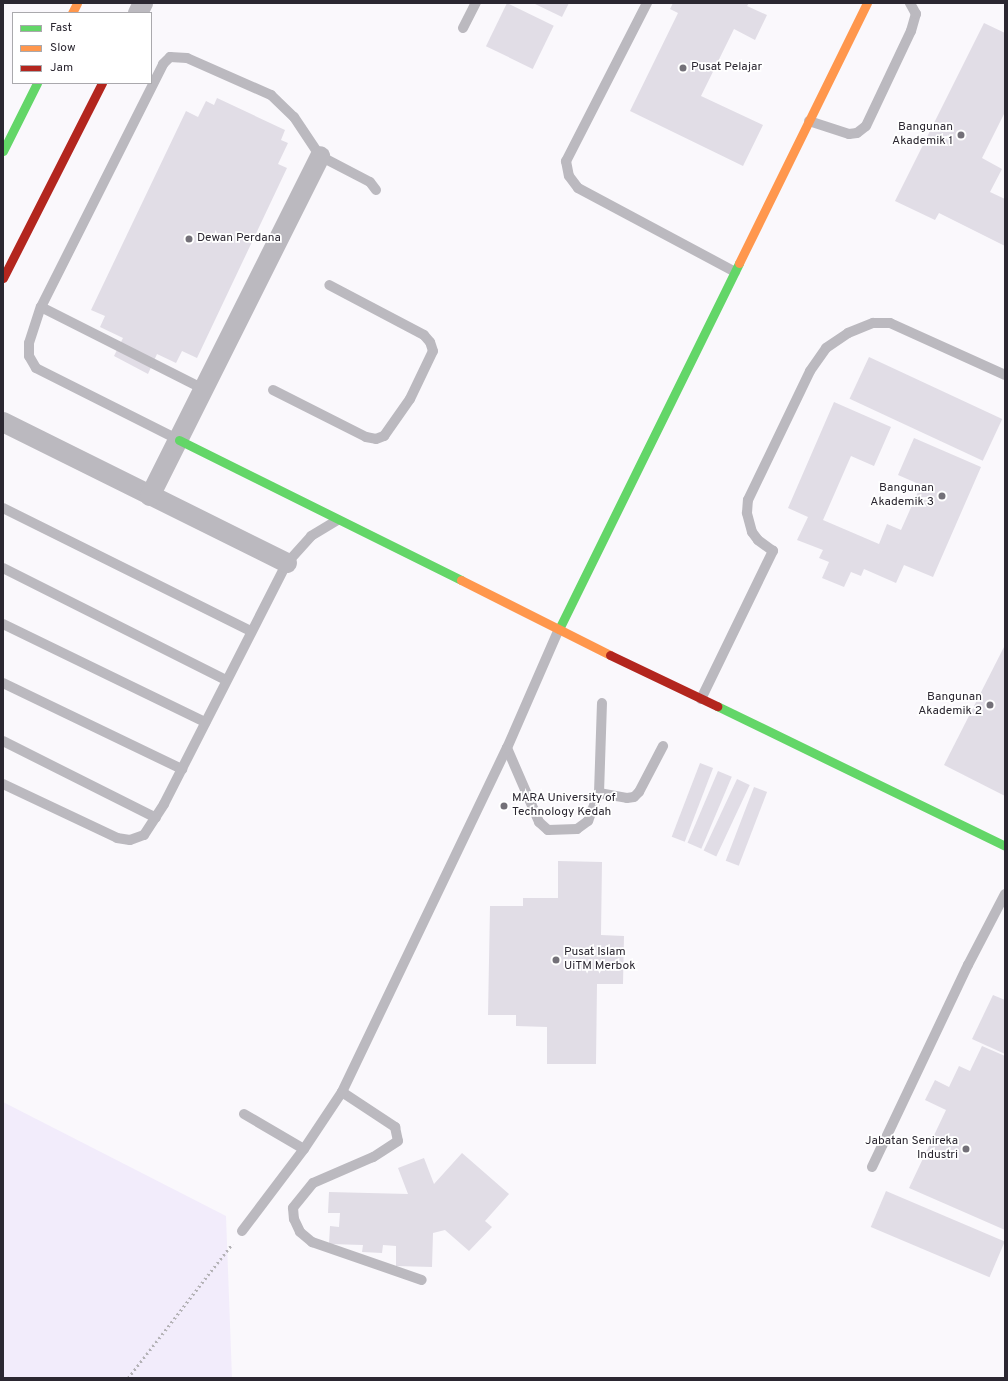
<!DOCTYPE html>
<style>
body{margin:0}
#map{position:relative;width:1008px;height:1381px;overflow:hidden;background:#faf8fc;font-family:Overpass,sans-serif}
div>[style]{position:absolute}
.green>*{inset:0;background:#f2ecfb}
.building>*{inset:0;background:#e1dde6;transform-origin:0 0}
.path>*{height:2.5px;margin-top:-1.25px;transform-origin:0;background:repeating-linear-gradient(90deg,#b4b2b6 0 2px,transparent 0 5px)}
.lane>*{height:10px;margin:-5px;padding:0 5px;transform-origin:5px;border-radius:5px;background:#bbb9bf}
.street>*{height:20px;margin:-10px;padding:0 10px;transform-origin:10px;border-radius:10px;background:#bbb9bf}
.fast>*{height:9px;margin:-4.5px;padding:0 4.5px;transform-origin:4.5px;border-radius:4.5px;background:#63d668}
.slow>*{height:9px;margin:-4.5px;padding:0 4.5px;transform-origin:4.5px;border-radius:4.5px;background:#ff974d}
.jam>*{height:9px;margin:-4.5px;padding:0 4.5px;transform-origin:4.5px;border-radius:4.5px;background:#b3261e}
.dots>*{width:11px;height:11px;translate:-50% -50%;box-sizing:border-box;border:2px solid #fff;border-radius:50%}
span{translate:-50% -50%;white-space:nowrap;text-align:center;line-height:1.15;-webkit-text-stroke:3.5px #fff;paint-order:stroke}
.poi-label{font-size:12px;color:#2b2731}
.left{translate:0 -50%;text-align:left}
.right{translate:-100% -50%;text-align:right}
.frame{position:absolute;inset:0;border:4px solid #2b2731;pointer-events:none}
.legend{position:absolute;left:12px;top:12px;width:140px;height:72px;box-sizing:border-box;background:#fff;border:1px solid #aaa9ad;margin:0;padding:5px 7px;list-style:none;font-size:12px;color:#2b2731}
.legend li{display:flex;align-items:center;gap:8px;height:20px}
.legend b{width:20px;border:1px solid #aaa9ad}
</style>
<div id="map">
<div class="green">
<div style="clip-path:polygon(3px 1102px,226px 1216px,232px 1378px,3px 1378px)"></div>
</div>
<div class="building">
<div style="left:507px;top:3px;width:52px;height:48px;rotate:26deg"></div>
<div style="clip-path:polygon(533px 3px,569px 3px,562px 17px)"></div>
<div style="clip-path:polygon(673px 3px,749px 3px,747px 6px,767px 15px,755px 40px,734px 29px,701px 96px,763px 125px,743px 166px,630px 111px,678px 13px,670px 9px)"></div>
<div style="clip-path:polygon(984px 23px,1005px 33px,1005px 112px,982px 158px,1002px 169px,990px 192px,1005px 199px,1005px 246px,939px 213px,935px 220px,895px 201px)"></div>
<div style="clip-path:polygon(217px 98px,285px 130px,281px 140px,288px 143px,278px 164px,287px 168px,197px 358px,182px 351px,176px 363px,157px 354px,148px 374px,114px 356px,123px 338px,100px 327px,105px 316px,91px 310px,186px 111px,198px 117px,206px 101px,214px 105px)"></div>
<div style="left:869px;top:357px;width:147px;height:46px;rotate:25deg"></div>
<div style="clip-path:polygon(834px 402px,891px 427px,874px 466px,851px 456px,823px 520px,879px 544px,887px 524px,901px 530px,921px 485px,898px 475px,914px 438px,981px 467px,933px 577px,904px 565px,896px 583px,864px 569px,861px 576px,851px 572px,844px 587px,822px 578px,829px 562px,819px 558px,823px 550px,797px 540px,808px 517px,788px 508px)"></div>
<div style="clip-path:polygon(1005px 645px,1005px 796px,944px 765px)"></div>
<div style="left:700px;top:763px;width:14px;height:79px;rotate:21deg"></div>
<div style="left:718px;top:771px;width:15px;height:78px;rotate:23deg"></div>
<div style="left:737px;top:779px;width:14px;height:79px;rotate:25deg"></div>
<div style="left:754px;top:787px;width:14px;height:79px;rotate:21deg"></div>
<div style="clip-path:polygon(558px 861px,602px 862px,601px 935px,624px 936px,623px 984px,597px 984px,596px 1064px,547px 1064px,547px 1027px,516px 1026px,516px 1015px,488px 1015px,490px 906px,523px 906px,523px 898px,558px 898px)"></div>
<div style="clip-path:polygon(993px 995px,1005px 1000px,1005px 1054px,972px 1039px)"></div>
<div style="clip-path:polygon(982px 1046px,1005px 1056px,1005px 1230px,909px 1188px,946px 1110px,925px 1100px,935px 1080px,949px 1087px,959px 1066px,970px 1071px)"></div>
<div style="clip-path:polygon(462px 1153px,509px 1194px,485px 1221px,492px 1227px,469px 1251px,445px 1230px,433px 1233px,432px 1267px,396px 1266px,396px 1246px,383px 1245px,382px 1253px,362px 1252px,363px 1245px,329px 1244px,330px 1226px,339px 1227px,340px 1213px,328px 1213px,329px 1192px,408px 1194px,398px 1168px,424px 1158px,434px 1184px)"></div>
<div style="left:886px;top:1191px;width:129px;height:39px;rotate:23deg"></div>
</div>
<div class="path">
<div style="left:128px;top:1378px;width:170px;rotate:-52.2deg"></div>
</div>
<div class="lane">
<div style="left:647px;top:3px;width:178px;rotate:117.1deg"></div>
<div style="left:566px;top:161px;width:15px;rotate:79deg"></div>
<div style="left:569px;top:176px;width:15px;rotate:53deg"></div>
<div style="left:578px;top:188px;width:178px;rotate:28.1deg"></div>
<div style="left:463px;top:28px;width:28px;rotate:-63deg"></div>
<div style="left:809px;top:121px;width:42px;rotate:18deg"></div>
<div style="left:849px;top:134px;width:8px;rotate:-7deg"></div>
<div style="left:857px;top:133px;width:11px;rotate:-38deg"></div>
<div style="left:866px;top:126px;width:105px;rotate:-64.7deg"></div>
<div style="left:911px;top:31px;width:18px;rotate:-74deg"></div>
<div style="left:916px;top:14px;width:13px;rotate:-119deg"></div>
<div style="left:41px;top:307px;width:182px;rotate:26.8deg"></div>
<div style="left:273px;top:390px;width:104px;rotate:26.8deg"></div>
<div style="left:366px;top:437px;width:10px;rotate:11deg"></div>
<div style="left:376px;top:439px;width:9px;rotate:-21deg"></div>
<div style="left:384px;top:436px;width:45px;rotate:-54.9deg"></div>
<div style="left:410px;top:399px;width:53px;rotate:-64.4deg"></div>
<div style="left:433px;top:351px;width:9px;rotate:-108deg"></div>
<div style="left:430px;top:342px;width:9px;rotate:-131deg"></div>
<div style="left:424px;top:335px;width:107px;rotate:-152.2deg"></div>
<div style="left:179px;top:440px;width:160px;rotate:-153.3deg"></div>
<div style="left:36px;top:368px;width:14px;rotate:-120deg"></div>
<div style="left:29px;top:356px;width:13px;rotate:-90deg"></div>
<div style="left:29px;top:343px;width:38px;rotate:-72deg"></div>
<div style="left:41px;top:307px;width:272px;rotate:-63.3deg"></div>
<div style="left:163px;top:64px;width:10px;rotate:-45deg"></div>
<div style="left:170px;top:57px;width:17px;rotate:3deg"></div>
<div style="left:187px;top:58px;width:92px;rotate:23.8deg"></div>
<div style="left:271px;top:95px;width:32px;rotate:44deg"></div>
<div style="left:294px;top:117px;width:47px;rotate:56.3deg"></div>
<div style="left:320px;top:156px;width:56px;rotate:27.5deg"></div>
<div style="left:370px;top:182px;width:10px;rotate:53deg"></div>
<div style="left:3px;top:508px;width:277px;rotate:26.4deg"></div>
<div style="left:3px;top:568px;width:250px;rotate:26.7deg"></div>
<div style="left:3px;top:624px;width:225px;rotate:25.9deg"></div>
<div style="left:3px;top:683px;width:199px;rotate:25.7deg"></div>
<div style="left:701px;top:699px;width:165px;rotate:-64.1deg"></div>
<div style="left:773px;top:551px;width:19px;rotate:-144deg"></div>
<div style="left:758px;top:540px;width:10px;rotate:-127deg"></div>
<div style="left:752px;top:532px;width:20px;rotate:-105deg"></div>
<div style="left:747px;top:513px;width:13px;rotate:-86deg"></div>
<div style="left:748px;top:500px;width:143px;rotate:-64.3deg"></div>
<div style="left:810px;top:371px;width:28px;rotate:-55deg"></div>
<div style="left:826px;top:348px;width:27px;rotate:-34deg"></div>
<div style="left:848px;top:333px;width:27px;rotate:-22deg"></div>
<div style="left:873px;top:323px;width:17px"></div>
<div style="left:890px;top:323px;width:126px;rotate:24.3deg"></div>
<div style="left:3px;top:741px;width:171px;rotate:26.7deg"></div>
<div style="left:507px;top:748px;width:81px;rotate:66.6deg"></div>
<div style="left:539px;top:822px;width:12px;rotate:42deg"></div>
<div style="left:548px;top:830px;width:29px;rotate:-2deg"></div>
<div style="left:577px;top:829px;width:14px;rotate:-36deg"></div>
<div style="left:588px;top:821px;width:30px;rotate:-69deg"></div>
<div style="left:599px;top:793px;width:90px;rotate:-88.1deg"></div>
<div style="left:3px;top:784px;width:126px;rotate:25.3deg"></div>
<div style="left:117px;top:838px;width:13px;rotate:9deg"></div>
<div style="left:130px;top:840px;width:15px;rotate:-20deg"></div>
<div style="left:144px;top:835px;width:37px;rotate:-57deg"></div>
<div style="left:164px;top:804px;width:271px;rotate:-63deg"></div>
<div style="left:287px;top:563px;width:36px;rotate:-48deg"></div>
<div style="left:311px;top:536px;width:31px;rotate:-31deg"></div>
<div style="left:599px;top:793px;width:28px;rotate:10deg"></div>
<div style="left:627px;top:798px;width:7px;rotate:-8deg"></div>
<div style="left:634px;top:797px;width:7px;rotate:-45deg"></div>
<div style="left:639px;top:792px;width:52px;rotate:-62.4deg"></div>
<div style="left:342px;top:1092px;width:64px;rotate:33.4deg"></div>
<div style="left:395px;top:1127px;width:14px;rotate:78deg"></div>
<div style="left:398px;top:1141px;width:30px;rotate:147deg"></div>
<div style="left:373px;top:1157px;width:65px;rotate:156.6deg"></div>
<div style="left:313px;top:1183px;width:32px;rotate:129deg"></div>
<div style="left:293px;top:1208px;width:11px;rotate:85deg"></div>
<div style="left:294px;top:1219px;width:14px;rotate:65deg"></div>
<div style="left:300px;top:1232px;width:16px;rotate:40deg"></div>
<div style="left:312px;top:1242px;width:116px;rotate:19.1deg"></div>
<div style="left:244px;top:1114px;width:69px;rotate:30.3deg"></div>
<div style="left:872px;top:1167px;width:224px;rotate:-64.6deg"></div>
<div style="left:968px;top:965px;width:80px;rotate:-62.5deg"></div>
<div style="left:242px;top:1231px;width:103px;rotate:-52.9deg"></div>
<div style="left:304px;top:1149px;width:69px;rotate:-56.3deg"></div>
<div style="left:342px;top:1092px;width:382px;rotate:-64.4deg"></div>
<div style="left:507px;top:748px;width:130px;rotate:-66.4deg"></div>
</div>
<div class="street">
<div style="left:138px;top:13px;width:11px;rotate:-63deg"></div>
<div style="left:3px;top:422px;width:317px;rotate:26.4deg"></div>
<div style="left:150px;top:496px;width:380px;rotate:-63.4deg"></div>
</div>
<div class="fast">
<div style="left:3px;top:151px;width:76px;rotate:-63.4deg"></div>
<div style="left:179px;top:440px;width:315px;rotate:26.4deg"></div>
<div style="left:559px;top:629px;width:408px;rotate:-63.8deg"></div>
<div style="left:717px;top:706px;width:320px;rotate:25.9deg"></div>
</div>
<div class="slow">
<div style="left:72px;top:13px;width:11px;rotate:-63deg"></div>
<div style="left:739px;top:263px;width:290px;rotate:-63.8deg"></div>
<div style="left:461px;top:580px;width:167px;rotate:26.7deg"></div>
</div>
<div class="jam">
<div style="left:3px;top:278px;width:219px;rotate:-63.1deg"></div>
<div style="left:610px;top:655px;width:119px;rotate:25.5deg"></div>
</div>
<div class="dots">
<div style="left:683px;top:68px;background:#737078"></div>
<div style="left:961px;top:135px;background:#737078"></div>
<div style="left:189px;top:239px;background:#737078"></div>
<div style="left:942px;top:496px;background:#737078"></div>
<div style="left:990px;top:705px;background:#737078"></div>
<div style="left:504px;top:806px;background:#737078"></div>
<div style="left:556px;top:960px;background:#737078"></div>
<div style="left:966px;top:1149px;background:#737078"></div>
</div>
<div class="poi-label">
<span class="left" style="left:691px;top:68px">Pusat Pelajar</span>
<span class="right" style="left:953px;top:135px">Bangunan<br>Akademik 1</span>
<span class="left" style="left:197px;top:239px">Dewan Perdana</span>
<span class="right" style="left:934px;top:496px">Bangunan<br>Akademik 3</span>
<span class="right" style="left:982px;top:705px">Bangunan<br>Akademik 2</span>
<span class="left" style="left:512px;top:806px">MARA University of<br>Technology Kedah</span>
<span class="left" style="left:564px;top:960px">Pusat Islam<br>UiTM Merbok</span>
<span class="right" style="left:958px;top:1149px">Jabatan Senireka<br>Industri</span>
</div>
<div class="frame"></div>
<ul class="legend">
<li><b style="height:5px;background:#63d668"></b>Fast</li>
<li><b style="height:5px;background:#ff974d"></b>Slow</li>
<li><b style="height:5px;background:#b3261e"></b>Jam</li>
</ul>
</div>
